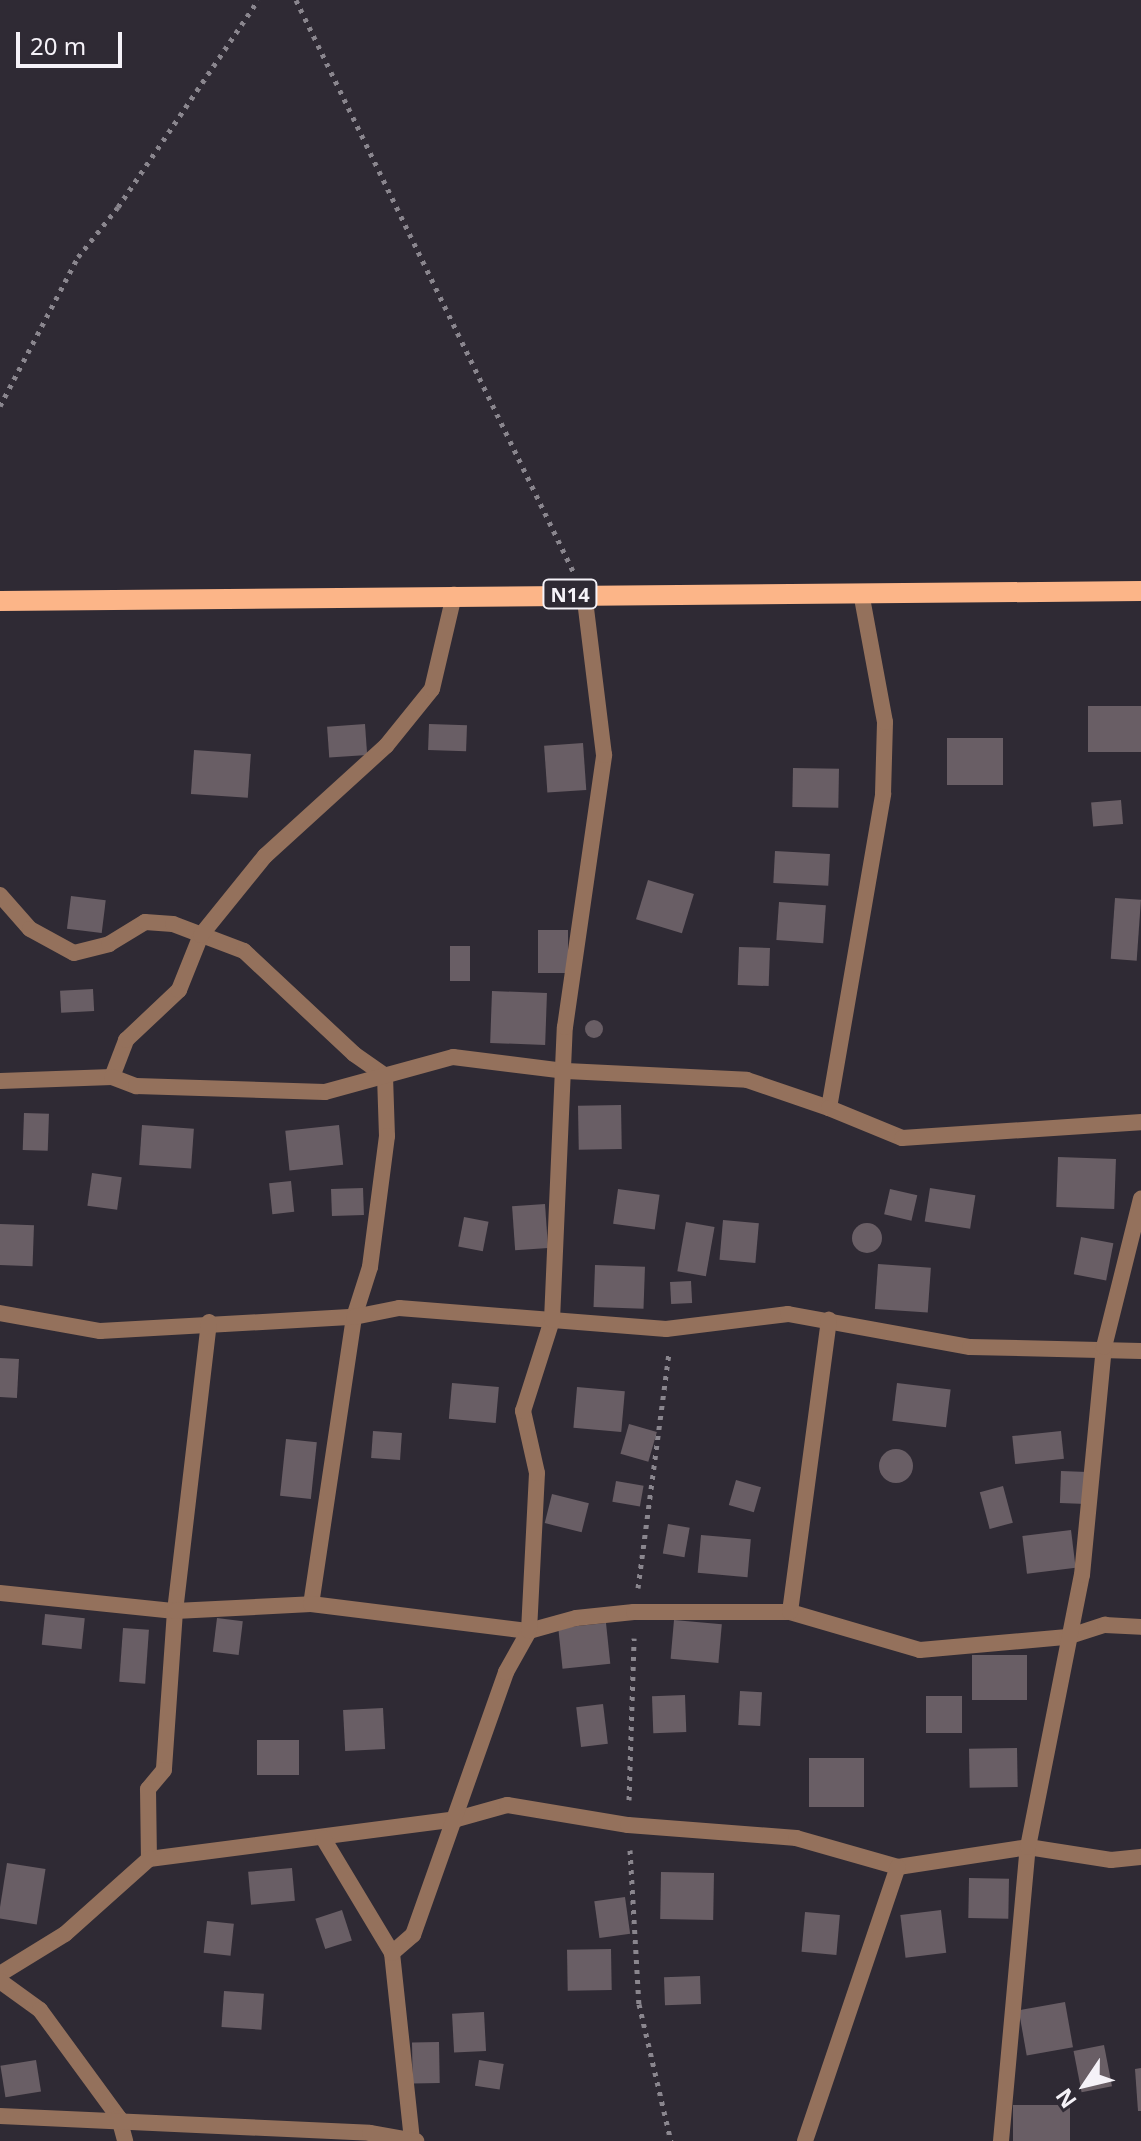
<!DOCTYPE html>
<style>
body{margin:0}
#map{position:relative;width:1141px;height:2141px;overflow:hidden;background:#2f2a34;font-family:"Noto Sans",sans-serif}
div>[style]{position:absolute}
.building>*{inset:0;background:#695e65;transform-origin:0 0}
.round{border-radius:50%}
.path>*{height:5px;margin-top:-2.5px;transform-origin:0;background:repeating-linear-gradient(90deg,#8a868e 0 4px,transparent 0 10px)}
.minor>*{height:16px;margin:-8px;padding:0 8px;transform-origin:8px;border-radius:8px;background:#94715c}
.primary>*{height:20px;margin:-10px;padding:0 10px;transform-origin:10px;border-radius:10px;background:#fcb588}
span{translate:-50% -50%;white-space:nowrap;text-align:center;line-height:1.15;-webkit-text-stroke:6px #2f2a34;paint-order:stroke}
.shield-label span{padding:2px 6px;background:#2f2a34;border:2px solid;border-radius:6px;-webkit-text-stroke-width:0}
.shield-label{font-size:20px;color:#f5f2f8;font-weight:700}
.north{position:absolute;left:1045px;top:2045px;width:80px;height:80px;-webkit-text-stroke:6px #2f2a34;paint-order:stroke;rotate:235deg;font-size:22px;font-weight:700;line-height:32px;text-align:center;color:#f5f2f8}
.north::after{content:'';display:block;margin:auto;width:28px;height:36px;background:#f5f2f8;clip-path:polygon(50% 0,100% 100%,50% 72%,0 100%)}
.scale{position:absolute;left:16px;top:32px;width:106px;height:36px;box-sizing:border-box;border:4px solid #f5f2f8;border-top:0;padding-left:10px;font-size:24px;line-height:28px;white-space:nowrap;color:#f5f2f8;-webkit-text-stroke:6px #2f2a34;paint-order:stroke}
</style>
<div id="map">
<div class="building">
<div style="left:1088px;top:706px;width:53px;height:46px"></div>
<div style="left:365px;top:724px;width:31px;height:38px;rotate:86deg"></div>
<div style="left:429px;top:724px;width:38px;height:26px;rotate:2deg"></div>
<div style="left:947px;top:738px;width:56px;height:47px"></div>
<div style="left:583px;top:743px;width:47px;height:39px;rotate:86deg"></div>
<div style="left:194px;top:750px;width:57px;height:44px;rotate:4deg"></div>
<div style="left:793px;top:768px;width:46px;height:39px;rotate:1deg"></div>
<div style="left:1121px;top:800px;width:24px;height:30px;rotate:85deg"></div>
<div style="left:775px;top:851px;width:55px;height:32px;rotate:3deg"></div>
<div style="left:648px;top:880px;width:48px;height:41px;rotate:17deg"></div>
<div style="left:71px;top:896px;width:35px;height:33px;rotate:7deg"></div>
<div style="left:1115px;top:898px;width:26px;height:61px;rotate:4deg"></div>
<div style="left:779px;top:902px;width:47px;height:38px;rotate:4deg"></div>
<div style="left:538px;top:930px;width:30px;height:43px"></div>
<div style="left:450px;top:946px;width:20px;height:35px"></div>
<div style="left:739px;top:947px;width:31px;height:38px;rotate:2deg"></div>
<div style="left:93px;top:989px;width:22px;height:33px;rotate:87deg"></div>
<div style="left:492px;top:991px;width:55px;height:52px;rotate:2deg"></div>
<div class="round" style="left:585px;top:1020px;width:18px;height:18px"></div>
<div style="left:621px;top:1105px;width:44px;height:43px;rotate:89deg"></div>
<div style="left:24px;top:1113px;width:25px;height:37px;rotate:2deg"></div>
<div style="left:142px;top:1125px;width:52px;height:40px;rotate:4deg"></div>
<div style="left:339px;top:1125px;width:40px;height:54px;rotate:84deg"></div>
<div style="left:1058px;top:1157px;width:58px;height:50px;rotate:2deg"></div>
<div style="left:92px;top:1173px;width:30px;height:33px;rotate:8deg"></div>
<div style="left:291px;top:1181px;width:31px;height:22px;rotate:84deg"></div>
<div style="left:363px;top:1188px;width:27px;height:32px;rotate:88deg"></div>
<div style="left:930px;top:1188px;width:46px;height:34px;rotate:9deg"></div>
<div style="left:618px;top:1189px;width:42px;height:35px;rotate:8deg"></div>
<div style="left:890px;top:1189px;width:28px;height:26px;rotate:13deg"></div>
<div style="left:545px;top:1204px;width:44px;height:33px;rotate:86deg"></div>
<div style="left:464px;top:1217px;width:25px;height:30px;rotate:11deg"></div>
<div style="left:723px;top:1220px;width:36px;height:40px;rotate:5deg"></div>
<div style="left:686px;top:1222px;width:29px;height:50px;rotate:10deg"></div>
<div class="round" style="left:852px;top:1223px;width:30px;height:30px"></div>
<div style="left:0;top:1224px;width:34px;height:41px;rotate:2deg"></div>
<div style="left:1081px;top:1237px;width:33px;height:38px;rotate:11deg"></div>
<div style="left:878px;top:1264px;width:53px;height:45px;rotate:4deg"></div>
<div style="left:595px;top:1265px;width:50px;height:42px;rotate:2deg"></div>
<div style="left:691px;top:1281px;width:22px;height:21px;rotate:87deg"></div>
<div style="left:0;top:1358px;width:19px;height:39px;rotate:3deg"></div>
<div style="left:452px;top:1383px;width:47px;height:36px;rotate:5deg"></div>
<div style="left:897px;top:1383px;width:54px;height:38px;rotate:7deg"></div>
<div style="left:577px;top:1387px;width:48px;height:41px;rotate:5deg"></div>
<div style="left:629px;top:1424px;width:29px;height:31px;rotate:16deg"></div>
<div style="left:373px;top:1431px;width:29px;height:27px;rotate:4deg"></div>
<div style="left:1061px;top:1431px;width:28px;height:49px;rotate:84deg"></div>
<div style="left:286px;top:1439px;width:31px;height:57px;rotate:6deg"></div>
<div class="round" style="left:879px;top:1449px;width:34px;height:34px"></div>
<div style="left:1061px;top:1471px;width:26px;height:32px;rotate:2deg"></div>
<div style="left:736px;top:1480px;width:26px;height:26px;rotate:16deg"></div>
<div style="left:616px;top:1481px;width:28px;height:21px;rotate:10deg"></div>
<div style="left:1003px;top:1486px;width:38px;height:24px;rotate:75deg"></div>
<div style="left:552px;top:1494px;width:38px;height:30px;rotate:14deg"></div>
<div style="left:668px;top:1524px;width:22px;height:30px;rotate:10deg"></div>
<div style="left:1071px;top:1530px;width:38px;height:49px;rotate:83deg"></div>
<div style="left:701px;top:1535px;width:50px;height:38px;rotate:5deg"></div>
<div style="left:45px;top:1614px;width:40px;height:31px;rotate:6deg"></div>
<div style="left:217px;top:1618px;width:26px;height:34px;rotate:7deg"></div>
<div style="left:674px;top:1620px;width:48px;height:39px;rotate:5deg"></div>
<div style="left:606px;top:1623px;width:41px;height:48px;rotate:84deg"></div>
<div style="left:123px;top:1628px;width:26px;height:54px;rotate:4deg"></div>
<div style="left:972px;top:1655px;width:55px;height:45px"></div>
<div style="left:740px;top:1691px;width:22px;height:34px;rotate:3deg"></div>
<div style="left:685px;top:1695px;width:37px;height:33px;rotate:88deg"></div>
<div style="left:962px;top:1696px;width:37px;height:36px;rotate:90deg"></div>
<div style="left:603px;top:1704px;width:40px;height:27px;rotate:83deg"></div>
<div style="left:383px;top:1708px;width:41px;height:40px;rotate:87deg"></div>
<div style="left:257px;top:1740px;width:42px;height:35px"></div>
<div style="left:1017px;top:1748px;width:39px;height:48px;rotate:89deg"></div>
<div style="left:809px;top:1758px;width:55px;height:49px"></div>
<div style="left:7px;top:1863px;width:39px;height:56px;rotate:9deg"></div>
<div style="left:292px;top:1868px;width:33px;height:44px;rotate:85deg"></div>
<div style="left:661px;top:1872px;width:53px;height:47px;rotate:1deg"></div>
<div style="left:969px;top:1878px;width:40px;height:40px;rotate:1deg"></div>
<div style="left:625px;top:1897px;width:37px;height:31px;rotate:82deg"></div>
<div style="left:342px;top:1910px;width:32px;height:28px;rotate:72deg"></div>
<div style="left:941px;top:1910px;width:43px;height:41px;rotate:83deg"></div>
<div style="left:805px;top:1912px;width:35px;height:40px;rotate:5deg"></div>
<div style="left:207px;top:1921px;width:27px;height:32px;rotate:6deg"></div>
<div style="left:611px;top:1949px;width:41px;height:44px;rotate:89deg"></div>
<div style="left:700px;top:1976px;width:28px;height:36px;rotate:88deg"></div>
<div style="left:224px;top:1991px;width:40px;height:36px;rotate:4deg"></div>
<div style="left:1065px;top:2002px;width:46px;height:47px;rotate:80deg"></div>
<div style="left:484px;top:2012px;width:39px;height:32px;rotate:87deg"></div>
<div style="left:439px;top:2042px;width:41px;height:27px;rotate:89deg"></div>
<div style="left:1104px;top:2045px;width:42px;height:31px;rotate:79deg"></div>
<div style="left:36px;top:2060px;width:32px;height:36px;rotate:81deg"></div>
<div style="left:479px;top:2060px;width:25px;height:26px;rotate:9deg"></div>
<div style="clip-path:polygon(1141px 2068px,1141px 2111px,1138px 2111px,1135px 2069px)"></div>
<div style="left:1070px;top:2105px;width:36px;height:57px;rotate:90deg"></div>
</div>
<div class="path">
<div style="left:296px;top:0;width:635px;rotate:64.12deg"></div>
<div style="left:0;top:406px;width:168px;rotate:-62.4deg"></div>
<div style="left:78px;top:257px;width:64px;rotate:-51.3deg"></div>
<div style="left:118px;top:207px;width:250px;rotate:-55.9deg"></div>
<div style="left:638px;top:1588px;width:237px;rotate:-82.5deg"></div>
<div style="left:629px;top:1800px;width:162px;rotate:-88.2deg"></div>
<div style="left:630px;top:1850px;width:154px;rotate:86.7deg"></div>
<div style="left:639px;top:2004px;width:141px;rotate:76.9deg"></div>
</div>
<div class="minor">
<div style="left:0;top:895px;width:45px;rotate:48.6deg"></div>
<div style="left:30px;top:929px;width:50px;rotate:28.6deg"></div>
<div style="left:74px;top:953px;width:36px;rotate:-14deg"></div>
<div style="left:109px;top:944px;width:42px;rotate:-31.4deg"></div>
<div style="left:145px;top:922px;width:28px;rotate:4deg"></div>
<div style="left:173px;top:924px;width:76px;rotate:20.8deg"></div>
<div style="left:244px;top:951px;width:151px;rotate:43.1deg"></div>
<div style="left:354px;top:1054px;width:38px;rotate:35deg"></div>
<div style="left:385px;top:1076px;width:60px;rotate:88.1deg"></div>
<div style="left:387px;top:1136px;width:132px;rotate:97.4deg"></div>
<div style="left:370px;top:1267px;width:52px;rotate:107.7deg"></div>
<div style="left:354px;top:1317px;width:290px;rotate:98.5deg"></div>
<div style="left:112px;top:1077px;width:40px;rotate:-69deg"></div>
<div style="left:126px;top:1040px;width:73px;rotate:-43.3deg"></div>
<div style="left:179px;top:990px;width:59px;rotate:-68.2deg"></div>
<div style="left:201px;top:935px;width:102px;rotate:-51deg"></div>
<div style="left:265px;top:856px;width:164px;rotate:-42.3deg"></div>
<div style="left:386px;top:746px;width:73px;rotate:-51.1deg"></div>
<div style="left:432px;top:689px;width:97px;rotate:-76.8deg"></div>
<div style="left:0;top:1081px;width:112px;rotate:-2deg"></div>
<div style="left:112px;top:1077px;width:26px;rotate:21deg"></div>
<div style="left:136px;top:1086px;width:189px;rotate:1.8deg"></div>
<div style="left:325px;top:1092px;width:133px;rotate:-15.3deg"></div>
<div style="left:453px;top:1057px;width:114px;rotate:7.1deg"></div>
<div style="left:566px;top:1071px;width:181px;rotate:2.8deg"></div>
<div style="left:747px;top:1080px;width:87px;rotate:18.9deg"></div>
<div style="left:829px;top:1108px;width:319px;rotate:-80.2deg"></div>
<div style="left:883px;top:794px;width:72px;rotate:-88.4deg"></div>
<div style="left:885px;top:722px;width:132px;rotate:-100.5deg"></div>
<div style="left:829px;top:1108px;width:79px;rotate:22.3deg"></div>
<div style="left:902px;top:1138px;width:240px;rotate:-3.8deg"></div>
<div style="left:0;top:1313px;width:102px;rotate:10.2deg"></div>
<div style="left:100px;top:1331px;width:254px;rotate:-3.2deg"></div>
<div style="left:354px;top:1317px;width:46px;rotate:-11.3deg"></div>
<div style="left:399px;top:1308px;width:268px;rotate:4.5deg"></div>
<div style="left:666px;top:1329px;width:123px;rotate:-7deg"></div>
<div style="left:788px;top:1314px;width:185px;rotate:10.3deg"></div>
<div style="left:970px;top:1347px;width:171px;rotate:1.3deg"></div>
<div style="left:209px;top:1322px;width:291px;rotate:96.7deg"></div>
<div style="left:175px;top:1611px;width:159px;rotate:94deg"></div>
<div style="left:164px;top:1770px;width:25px;rotate:130deg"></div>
<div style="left:148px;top:1789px;width:70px;rotate:89.2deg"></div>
<div style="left:149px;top:1859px;width:311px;rotate:-7.4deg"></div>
<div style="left:457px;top:1819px;width:52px;rotate:-15.6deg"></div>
<div style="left:507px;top:1805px;width:123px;rotate:9.4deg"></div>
<div style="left:628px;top:1825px;width:169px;rotate:4.4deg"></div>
<div style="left:796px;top:1838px;width:106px;rotate:15.9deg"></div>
<div style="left:898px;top:1867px;width:132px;rotate:-8.7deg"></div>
<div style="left:1028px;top:1847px;width:84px;rotate:8.9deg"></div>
<div style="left:1111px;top:1860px;width:30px;rotate:-6deg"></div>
<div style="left:0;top:1593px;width:176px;rotate:5.9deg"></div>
<div style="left:175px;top:1611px;width:136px;rotate:-2.9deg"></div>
<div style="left:311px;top:1604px;width:220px;rotate:7.1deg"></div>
<div style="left:529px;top:1631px;width:49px;rotate:-15.5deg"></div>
<div style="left:576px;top:1618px;width:58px;rotate:-5.9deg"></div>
<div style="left:634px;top:1612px;width:156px"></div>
<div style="left:790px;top:1612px;width:135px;rotate:16.3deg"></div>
<div style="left:920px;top:1650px;width:148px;rotate:-5.1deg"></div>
<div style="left:1067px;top:1637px;width:40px;rotate:-18deg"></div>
<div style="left:1105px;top:1625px;width:36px;rotate:3deg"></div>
<div style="left:790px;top:1612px;width:295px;rotate:-82.4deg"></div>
<div style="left:323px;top:1838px;width:134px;rotate:59deg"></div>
<div style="left:392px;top:1953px;width:188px;rotate:83.9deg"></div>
<div style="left:392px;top:1953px;width:28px;rotate:-41deg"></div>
<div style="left:413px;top:1935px;width:279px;rotate:-70.5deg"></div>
<div style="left:506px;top:1672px;width:47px;rotate:-60.7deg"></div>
<div style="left:529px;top:1631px;width:158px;rotate:-87.1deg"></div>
<div style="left:537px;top:1473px;width:64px;rotate:-102.7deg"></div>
<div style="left:523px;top:1411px;width:96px;rotate:-72.3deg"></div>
<div style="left:552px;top:1320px;width:293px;rotate:-87.5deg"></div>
<div style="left:565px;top:1027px;width:275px;rotate:-81.8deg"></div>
<div style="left:604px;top:755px;width:163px;rotate:-97deg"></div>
<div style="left:0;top:1974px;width:76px;rotate:-31.6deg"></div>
<div style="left:65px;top:1934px;width:113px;rotate:-41.8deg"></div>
<div style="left:0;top:1981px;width:49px;rotate:35.9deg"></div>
<div style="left:40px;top:2010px;width:134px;rotate:53.8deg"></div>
<div style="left:119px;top:2118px;width:24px;rotate:75deg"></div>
<div style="left:0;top:2116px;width:370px;rotate:2.6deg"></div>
<div style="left:370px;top:2133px;width:47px;rotate:9.9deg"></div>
<div style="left:805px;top:2141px;width:289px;rotate:-71.3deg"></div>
<div style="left:1001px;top:2141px;width:295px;rotate:-84.8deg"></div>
<div style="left:1028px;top:1847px;width:277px;rotate:-78.8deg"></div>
<div style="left:1082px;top:1575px;width:229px;rotate:-84.5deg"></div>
<div style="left:1104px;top:1347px;width:153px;rotate:-76deg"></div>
</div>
<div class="primary">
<div style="left:0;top:601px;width:1141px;rotate:-0.5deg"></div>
</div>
<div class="shield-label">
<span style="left:570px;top:594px">N14</span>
</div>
<div class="north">N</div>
<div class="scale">20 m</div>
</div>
